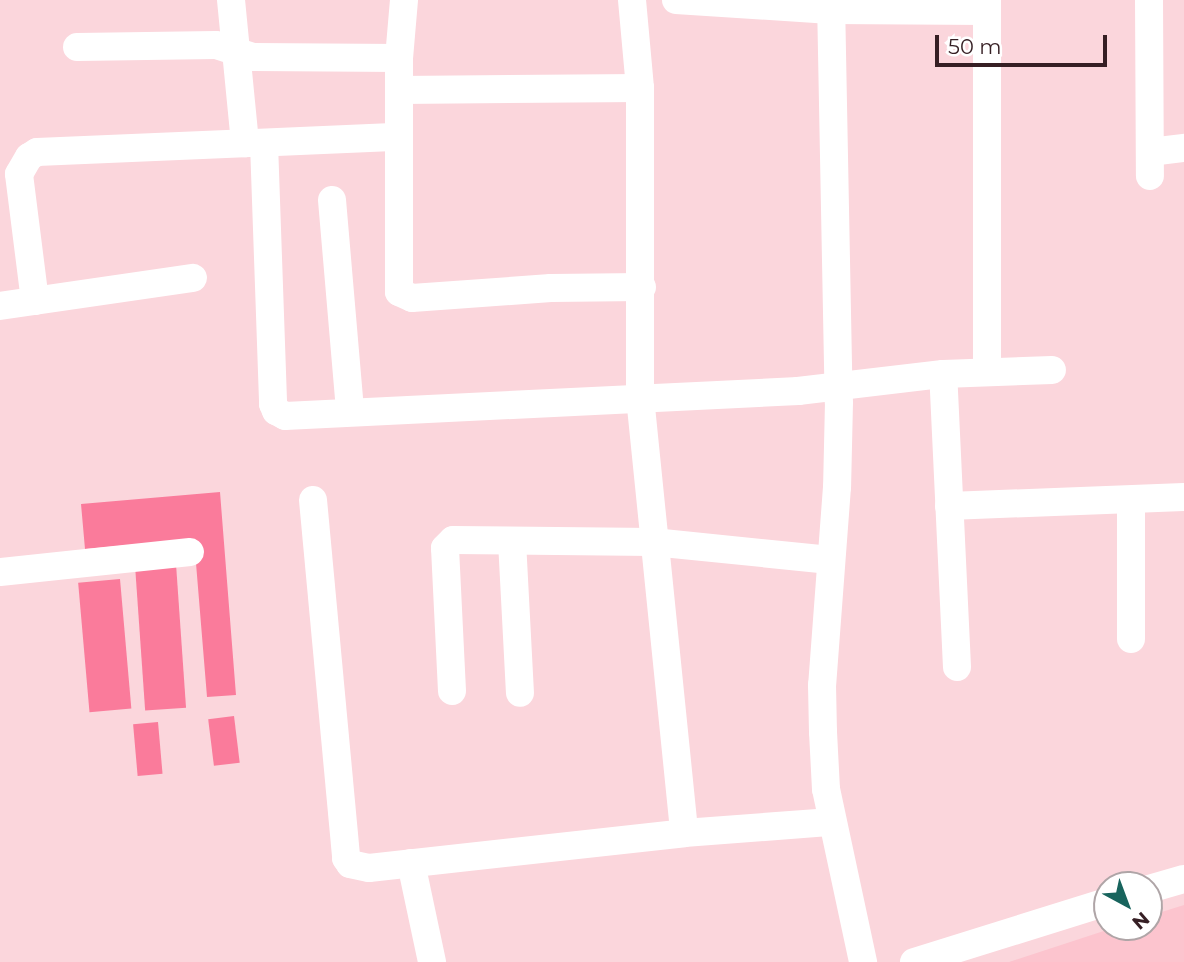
<!DOCTYPE html>
<style>
body{margin:0}
#map{position:relative;width:1184px;height:962px;overflow:hidden;background:#fbd6dc;font-family:Montserrat,sans-serif}
div>[style]{position:absolute}
.built>*{inset:0;background:#fcc4ce}
.building>*{inset:0;background:#fa7b9b;transform-origin:0 0}
.minor>*{height:28px;margin:-14px;padding:0 14px;transform-origin:14px;border-radius:14px;background:#fff}
span{translate:-50% -50%;white-space:nowrap;text-align:center;line-height:1.15;-webkit-text-stroke:6px #fff;paint-order:stroke}
.north{position:absolute;left:1093px;top:871px;width:70px;height:70px;box-sizing:border-box;background:#fff;border:2px solid #afa5a7;border-radius:50%;rotate:139deg;font-size:19px;font-weight:700;line-height:28px;text-align:center;color:#361f24}
.north::after{content:'';display:block;margin:auto;width:24px;height:32px;background:#18645d;clip-path:polygon(50% 0,100% 100%,50% 72%,0 100%)}
.scale{position:absolute;left:935px;top:35px;width:172px;height:32px;box-sizing:border-box;border:4px solid #361f24;border-top:0;padding-left:9px;font-size:21px;line-height:24px;white-space:nowrap;color:#361f24;-webkit-text-stroke:5px #fff;paint-order:stroke}
</style>
<div id="map">
<div class="built">
<div style="clip-path:polygon(1184px 905px,1184px 962px,1009px 962px,1116px 927px,1149px 927px,1149px 916px)"></div>
</div>
<div class="building">
<div style="clip-path:polygon(220px 492px,236px 695px,207px 697px,194px 539px,85px 549px,81px 504px)"></div>
<div style="left:176px;top:564px;width:144px;height:41px;rotate:86deg"></div>
<div style="left:120px;top:579px;width:130px;height:42px;rotate:85deg"></div>
<div style="left:234px;top:716px;width:47px;height:26px;rotate:83deg"></div>
<div style="left:158px;top:722px;width:52px;height:25px;rotate:85deg"></div>
</div>
<div class="minor">
<div style="left:231px;top:0;width:144px;rotate:84.4deg"></div>
<div style="left:404px;top:0;width:58px;rotate:94.9deg"></div>
<div style="left:399px;top:58px;width:234px;rotate:90deg"></div>
<div style="left:399px;top:292px;width:14px;rotate:25deg"></div>
<div style="left:412px;top:298px;width:139px;rotate:-4.1deg"></div>
<div style="left:551px;top:288px;width:91px;rotate:-0.6deg"></div>
<div style="left:632px;top:0;width:88px;rotate:84.8deg"></div>
<div style="left:640px;top:88px;width:309px;rotate:90deg"></div>
<div style="left:640px;top:397px;width:438px;rotate:84.2deg"></div>
<div style="left:676px;top:0;width:155px;rotate:3.7deg"></div>
<div style="left:831px;top:10px;width:156px;rotate:0.4deg"></div>
<div style="left:831px;top:0;width:402px;rotate:88.9deg"></div>
<div style="left:839px;top:402px;width:85px;rotate:91.3deg"></div>
<div style="left:837px;top:487px;width:199px;rotate:94.3deg"></div>
<div style="left:822px;top:685px;width:47px;rotate:88.8deg"></div>
<div style="left:823px;top:732px;width:57px;rotate:87deg"></div>
<div style="left:826px;top:789px;width:177px;rotate:77.9deg"></div>
<div style="left:987px;top:0;width:371px;rotate:90deg"></div>
<div style="left:1149px;top:0;width:176px;rotate:89.7deg"></div>
<div style="left:77px;top:47px;width:139px;rotate:-0.8deg"></div>
<div style="left:216px;top:45px;width:39px;rotate:18deg"></div>
<div style="left:253px;top:57px;width:146px;rotate:0.4deg"></div>
<div style="left:399px;top:90px;width:241px;rotate:-0.5deg"></div>
<div style="left:264px;top:143px;width:261px;rotate:88deg"></div>
<div style="left:273px;top:404px;width:8px;rotate:67deg"></div>
<div style="left:276px;top:411px;width:10px;rotate:29deg"></div>
<div style="left:285px;top:416px;width:514px;rotate:-2.79deg"></div>
<div style="left:798px;top:391px;width:146px;rotate:-6.7deg"></div>
<div style="left:1150px;top:152px;width:34px;rotate:-7deg"></div>
<div style="left:332px;top:200px;width:212px;rotate:85.1deg"></div>
<div style="left:35px;top:301px;width:128px;rotate:-97.2deg"></div>
<div style="left:19px;top:174px;width:20px;rotate:-60deg"></div>
<div style="left:29px;top:157px;width:9px;rotate:-32deg"></div>
<div style="left:37px;top:152px;width:362px;rotate:-2.4deg"></div>
<div style="left:0;top:306px;width:195px;rotate:-8.3deg"></div>
<div style="left:313px;top:500px;width:360px;rotate:84.7deg"></div>
<div style="left:346px;top:858px;width:7px;rotate:56deg"></div>
<div style="left:350px;top:864px;width:19px;rotate:12deg"></div>
<div style="left:369px;top:868px;width:317px;rotate:-6.3deg"></div>
<div style="left:684px;top:833px;width:148px;rotate:-4.3deg"></div>
<div style="left:1131px;top:500px;width:139px;rotate:90deg"></div>
<div style="left:949px;top:506px;width:235px;rotate:-2.2deg"></div>
<div style="left:512px;top:541px;width:152px;rotate:87deg"></div>
<div style="left:0;top:572px;width:191px;rotate:-6deg"></div>
<div style="left:957px;top:667px;width:293px;rotate:-92.7deg"></div>
<div style="left:943px;top:374px;width:109px;rotate:-2.1deg"></div>
<div style="left:452px;top:691px;width:143px;rotate:-92.8deg"></div>
<div style="left:445px;top:548px;width:11px;rotate:-45deg"></div>
<div style="left:453px;top:540px;width:200px;rotate:0.6deg"></div>
<div style="left:653px;top:542px;width:178px;rotate:5.8deg"></div>
<div style="left:411px;top:863px;width:101px;rotate:78deg"></div>
<div style="left:1149px;top:889px;width:36px;rotate:-16deg"></div>
<div style="left:914px;top:962px;width:202px;rotate:-17.3deg"></div>
</div>
<div class="north">N</div>
<div class="scale">50 m</div>
</div>
